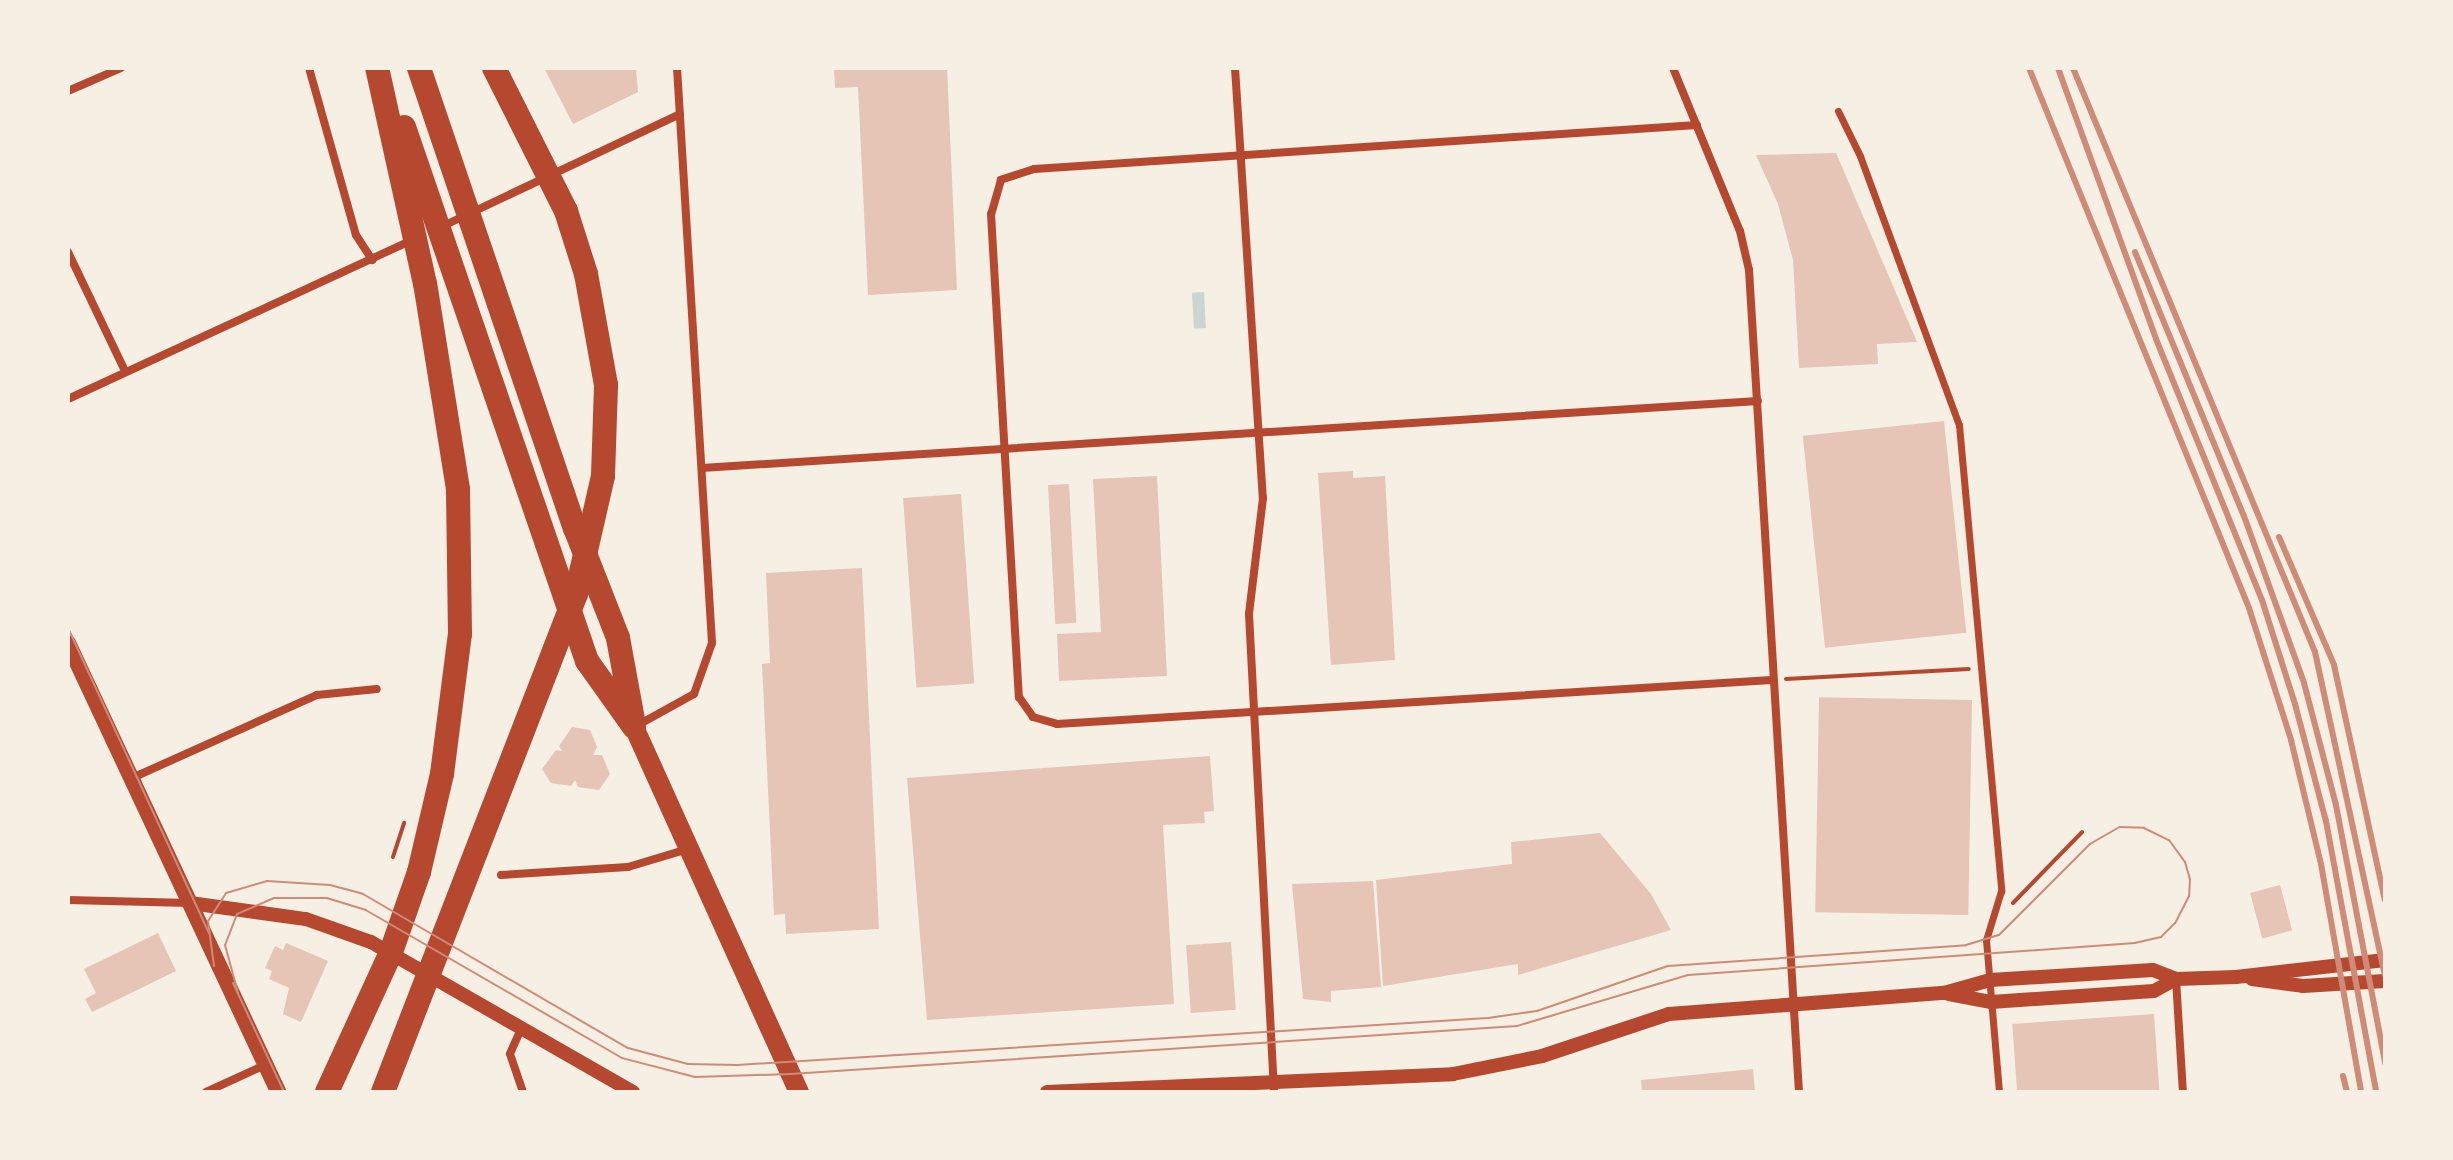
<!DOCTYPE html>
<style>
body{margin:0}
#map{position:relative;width:2453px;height:1160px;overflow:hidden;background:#f6efe4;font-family:Figtree,sans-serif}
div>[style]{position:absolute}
.water>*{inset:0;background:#c9d6d2;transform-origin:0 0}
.building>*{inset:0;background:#e6c5b7;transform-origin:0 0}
.path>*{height:4px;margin:-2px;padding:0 2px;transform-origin:2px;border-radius:2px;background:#b5482f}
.pedestrian>*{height:7px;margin:-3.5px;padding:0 3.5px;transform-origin:3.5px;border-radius:3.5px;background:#b5482f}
.minor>*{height:8px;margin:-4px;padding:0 4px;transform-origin:4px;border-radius:4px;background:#b5482f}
.tertiary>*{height:14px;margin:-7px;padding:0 7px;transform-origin:7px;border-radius:7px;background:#b5482f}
.secondary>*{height:16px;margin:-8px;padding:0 8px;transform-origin:8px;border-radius:8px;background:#b5482f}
.primary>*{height:20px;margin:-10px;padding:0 10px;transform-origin:10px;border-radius:10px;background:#b5482f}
.motorway>*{height:24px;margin:-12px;padding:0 12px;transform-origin:12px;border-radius:12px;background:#b5482f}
.tram>*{height:2px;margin:-1px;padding:0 1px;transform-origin:1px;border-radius:1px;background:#cf8b77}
.rail>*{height:6px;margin:-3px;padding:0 3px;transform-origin:3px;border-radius:3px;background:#cf8b77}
span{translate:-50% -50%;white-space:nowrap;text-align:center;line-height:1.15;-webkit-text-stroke:8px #f6efe4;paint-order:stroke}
.frame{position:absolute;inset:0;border:70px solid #f6efe4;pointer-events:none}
</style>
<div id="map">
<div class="water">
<div style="left:1204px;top:292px;width:36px;height:12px;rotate:87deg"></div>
</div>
<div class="building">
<div style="clip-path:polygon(544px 68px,636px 68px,638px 92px,573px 124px)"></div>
<div style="clip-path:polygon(834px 68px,947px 68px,957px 290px,868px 295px,858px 87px,835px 88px)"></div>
<div style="clip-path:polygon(1836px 153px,1917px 342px,1877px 344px,1878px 364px,1799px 368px,1793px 260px,1778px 204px,1756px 155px)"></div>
<div style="left:1944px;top:421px;width:213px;height:142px;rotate:84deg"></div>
<div style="clip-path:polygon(1353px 471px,1353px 478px,1385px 476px,1395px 660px,1331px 665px,1318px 473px)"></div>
<div style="clip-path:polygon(1157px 476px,1167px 676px,1059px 681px,1057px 634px,1101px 632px,1093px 479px)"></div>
<div style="left:1069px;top:484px;width:139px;height:21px;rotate:87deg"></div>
<div style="left:961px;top:494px;width:190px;height:58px;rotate:86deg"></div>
<div style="clip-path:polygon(862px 568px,879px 929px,786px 934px,785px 914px,774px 915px,762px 664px,770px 663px,766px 573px)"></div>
<div style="left:1972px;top:700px;width:215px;height:153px;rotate:91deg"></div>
<div style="clip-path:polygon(572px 727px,590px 730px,597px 747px,593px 755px,602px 755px,610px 774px,599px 790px,578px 787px,575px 780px,571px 786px,551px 783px,542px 769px,556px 750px,562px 751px,559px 746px)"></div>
<div style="clip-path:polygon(1210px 756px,1214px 811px,1204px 812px,1205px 823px,1163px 825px,1174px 1004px,927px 1020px,907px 778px)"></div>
<div style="clip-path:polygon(1600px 833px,1651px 894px,1671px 930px,1518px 975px,1518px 964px,1383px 986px,1376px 880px,1512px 864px,1511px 842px)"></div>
<div style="clip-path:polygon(1373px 881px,1381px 987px,1331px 991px,1331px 1002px,1303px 999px,1292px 884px)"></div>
<div style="left:2280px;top:885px;width:47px;height:31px;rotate:75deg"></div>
<div style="clip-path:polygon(158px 933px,176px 971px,92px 1012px,85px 999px,96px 993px,84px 969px)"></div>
<div style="left:1231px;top:942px;width:68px;height:45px;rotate:86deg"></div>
<div style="clip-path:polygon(286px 943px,328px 961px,301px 1022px,283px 1014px,289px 988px,269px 979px,272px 971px,265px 968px,275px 946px,283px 950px)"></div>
<div style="left:2154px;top:1014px;width:78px;height:142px;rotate:86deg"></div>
<div style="clip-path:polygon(1753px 1069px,1755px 1092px,1642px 1092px,1641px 1080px)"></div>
</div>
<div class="path">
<div style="left:1786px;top:679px;width:183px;rotate:-3.1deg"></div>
<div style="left:393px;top:857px;width:36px;rotate:-72deg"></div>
<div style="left:2013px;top:903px;width:99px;rotate:-45.8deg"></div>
</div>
<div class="pedestrian">
<div style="left:1838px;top:111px;width:50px;rotate:63.9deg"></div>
<div style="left:1860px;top:156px;width:287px;rotate:69.8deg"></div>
<div style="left:1959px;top:425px;width:468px;rotate:84.8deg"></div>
<div style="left:2001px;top:891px;width:51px;rotate:107deg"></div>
<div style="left:1986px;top:940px;width:153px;rotate:85.1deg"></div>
</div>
<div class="minor">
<div style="left:309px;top:68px;width:173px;rotate:74.3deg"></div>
<div style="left:356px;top:235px;width:30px;rotate:57deg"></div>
<div style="left:1235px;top:68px;width:431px;rotate:86.3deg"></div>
<div style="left:1263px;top:498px;width:117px;rotate:96.9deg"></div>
<div style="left:1249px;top:614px;width:479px;rotate:87deg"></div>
<div style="left:1673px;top:68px;width:176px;rotate:67.7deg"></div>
<div style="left:1740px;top:231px;width:40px;rotate:77deg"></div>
<div style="left:1749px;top:270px;width:824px;rotate:86.52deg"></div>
<div style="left:68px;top:91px;width:58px;rotate:-23.5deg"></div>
<div style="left:1697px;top:125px;width:664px;rotate:176.2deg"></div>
<div style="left:1034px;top:169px;width:35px;rotate:162deg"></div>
<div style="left:1001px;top:180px;width:35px;rotate:106deg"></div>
<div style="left:991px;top:214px;width:484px;rotate:86.7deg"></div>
<div style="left:1019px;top:697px;width:24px;rotate:55deg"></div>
<div style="left:1033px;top:717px;width:25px;rotate:16deg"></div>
<div style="left:1057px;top:724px;width:716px;rotate:-3.52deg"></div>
<div style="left:443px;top:226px;width:262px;rotate:-25.3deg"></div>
<div style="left:68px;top:252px;width:132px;rotate:64.4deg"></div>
<div style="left:68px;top:399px;width:379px;rotate:-24.8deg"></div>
<div style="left:702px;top:468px;width:1058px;rotate:-3.63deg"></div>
<div style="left:638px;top:725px;width:64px;rotate:-29deg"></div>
<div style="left:694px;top:694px;width:54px;rotate:-70.6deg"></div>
<div style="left:712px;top:643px;width:576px;rotate:-93.48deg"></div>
<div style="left:132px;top:778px;width:203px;rotate:-24.2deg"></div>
<div style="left:317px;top:695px;width:60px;rotate:-5.7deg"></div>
<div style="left:501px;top:875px;width:127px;rotate:-3.6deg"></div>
<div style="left:628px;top:867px;width:63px;rotate:-16.7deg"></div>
<div style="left:68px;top:900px;width:122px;rotate:1.4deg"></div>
<div style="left:2176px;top:979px;width:113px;rotate:86.5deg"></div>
<div style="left:521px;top:1029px;width:27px;rotate:114deg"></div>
<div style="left:510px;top:1054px;width:40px;rotate:71.1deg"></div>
<div style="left:206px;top:1092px;width:65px;rotate:-24.6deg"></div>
</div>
<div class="tertiary">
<div style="left:190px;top:903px;width:117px;rotate:7.9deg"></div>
<div style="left:306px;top:919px;width:69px;rotate:19.5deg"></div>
<div style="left:371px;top:942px;width:302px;rotate:29.8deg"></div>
<div style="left:2252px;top:979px;width:51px;rotate:7.8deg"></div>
<div style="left:2303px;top:986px;width:82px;rotate:-3.5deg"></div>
<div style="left:1949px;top:994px;width:43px;rotate:10.8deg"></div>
<div style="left:1991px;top:1002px;width:163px;rotate:-3.9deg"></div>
<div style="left:2154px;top:991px;width:25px;rotate:-29deg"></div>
<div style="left:1047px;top:1092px;width:406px;rotate:-2.5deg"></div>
<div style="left:1453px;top:1074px;width:91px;rotate:-11.4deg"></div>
<div style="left:1542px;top:1056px;width:134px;rotate:-18.3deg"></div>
<div style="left:1669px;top:1014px;width:276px;rotate:-4.4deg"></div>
<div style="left:1944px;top:993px;width:48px;rotate:-15.8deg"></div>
<div style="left:1990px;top:980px;width:163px;rotate:-3.5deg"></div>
<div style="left:2153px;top:970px;width:25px;rotate:21deg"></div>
<div style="left:2176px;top:979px;width:60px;rotate:-1.9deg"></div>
<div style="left:2236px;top:977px;width:150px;rotate:-6.5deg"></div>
</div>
<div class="secondary">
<div style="left:68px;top:643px;width:496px;rotate:64.9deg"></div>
</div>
<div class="primary">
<div style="left:634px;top:727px;width:401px;rotate:65.7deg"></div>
</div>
<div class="motorway">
<div style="left:419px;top:68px;width:486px;rotate:71.3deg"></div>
<div style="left:575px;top:528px;width:118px;rotate:68.6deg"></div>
<div style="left:618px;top:638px;width:83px;rotate:79.6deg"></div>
<div style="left:404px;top:127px;width:564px;rotate:71.08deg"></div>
<div style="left:587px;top:661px;width:81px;rotate:54.5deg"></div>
<div style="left:327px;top:1092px;width:154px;rotate:-65.4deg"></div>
<div style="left:391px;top:952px;width:85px;rotate:-70.7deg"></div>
<div style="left:419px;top:872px;width:101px;rotate:-76.8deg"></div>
<div style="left:442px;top:774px;width:141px;rotate:-82.7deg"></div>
<div style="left:460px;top:634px;width:145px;rotate:-90.8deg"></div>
<div style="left:458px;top:489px;width:208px;rotate:-99.1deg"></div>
<div style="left:425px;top:284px;width:221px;rotate:-102.5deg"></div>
<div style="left:383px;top:1092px;width:534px;rotate:-68.82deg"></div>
<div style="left:576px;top:594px;width:121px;rotate:-77.1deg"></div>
<div style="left:603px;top:476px;width:91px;rotate:-88.1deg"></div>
<div style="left:606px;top:385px;width:113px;rotate:-100.2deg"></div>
<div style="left:586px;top:274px;width:66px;rotate:-107.6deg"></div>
<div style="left:566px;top:211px;width:160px;rotate:-116.7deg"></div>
</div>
<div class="tram">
<div style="left:68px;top:628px;width:336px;rotate:65.2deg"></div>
<div style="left:214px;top:966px;width:45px;rotate:-97.6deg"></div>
<div style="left:208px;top:921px;width:33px;rotate:-57deg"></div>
<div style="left:226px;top:893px;width:43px;rotate:-16.3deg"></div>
<div style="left:267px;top:881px;width:63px;rotate:3.6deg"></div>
<div style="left:330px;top:885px;width:34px;rotate:15deg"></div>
<div style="left:363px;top:894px;width:306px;rotate:30.2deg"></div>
<div style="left:628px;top:1048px;width:62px;rotate:14.9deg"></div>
<div style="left:688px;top:1064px;width:49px;rotate:1.2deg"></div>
<div style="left:737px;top:1065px;width:752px;rotate:-3.58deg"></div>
<div style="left:1488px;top:1018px;width:49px;rotate:-8.1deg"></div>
<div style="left:1537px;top:1011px;width:139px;rotate:-19deg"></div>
<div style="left:1668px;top:966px;width:299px;rotate:-4deg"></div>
<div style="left:1966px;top:945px;width:34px;rotate:-17deg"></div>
<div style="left:1999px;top:935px;width:129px;rotate:-45deg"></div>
<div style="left:2090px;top:844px;width:34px;rotate:-30deg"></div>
<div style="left:2120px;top:827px;width:24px;rotate:2deg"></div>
<div style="left:2144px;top:828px;width:28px;rotate:26deg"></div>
<div style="left:2169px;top:840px;width:27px;rotate:54deg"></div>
<div style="left:2185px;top:862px;width:18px;rotate:74deg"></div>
<div style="left:2190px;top:879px;width:17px;rotate:93deg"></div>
<div style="left:2189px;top:896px;width:30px;rotate:117deg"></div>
<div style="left:2175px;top:923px;width:20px;rotate:135deg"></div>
<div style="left:2161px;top:937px;width:27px;rotate:167deg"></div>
<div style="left:2135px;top:943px;width:448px;rotate:175.9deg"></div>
<div style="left:1688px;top:975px;width:178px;rotate:163.4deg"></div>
<div style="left:1517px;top:1026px;width:728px;rotate:176.22deg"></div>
<div style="left:791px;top:1074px;width:96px;rotate:178.2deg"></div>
<div style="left:695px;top:1077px;width:75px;rotate:-165.4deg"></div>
<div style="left:622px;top:1058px;width:296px;rotate:-150deg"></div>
<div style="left:366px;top:910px;width:41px;rotate:-162.9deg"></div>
<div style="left:327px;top:898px;width:53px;rotate:180deg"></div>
<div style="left:274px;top:898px;width:40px;rotate:156.6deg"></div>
<div style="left:237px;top:914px;width:33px;rotate:111deg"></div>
<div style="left:225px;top:945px;width:50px;rotate:74.8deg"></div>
<div style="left:233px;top:983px;width:120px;rotate:64.9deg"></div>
</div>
<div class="rail">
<div style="left:2029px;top:68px;width:583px;rotate:67.83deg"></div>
<div style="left:2249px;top:608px;width:139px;rotate:72.3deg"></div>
<div style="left:2291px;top:740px;width:128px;rotate:76.4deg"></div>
<div style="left:2321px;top:864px;width:231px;rotate:80deg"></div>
<div style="left:2058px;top:68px;width:288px;rotate:70.1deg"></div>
<div style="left:2156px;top:339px;width:282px;rotate:67.9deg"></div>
<div style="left:2262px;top:600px;width:109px;rotate:72.4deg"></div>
<div style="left:2295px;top:704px;width:121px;rotate:75.2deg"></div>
<div style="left:2326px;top:821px;width:276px;rotate:79.5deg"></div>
<div style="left:2073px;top:68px;width:632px;rotate:67.49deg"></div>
<div style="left:2315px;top:652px;width:330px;rotate:77.8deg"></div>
<div style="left:2135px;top:252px;width:286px;rotate:67.6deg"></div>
<div style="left:2244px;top:516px;width:177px;rotate:70.2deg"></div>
<div style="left:2304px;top:683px;width:126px;rotate:75.3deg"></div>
<div style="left:2336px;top:805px;width:263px;rotate:79.2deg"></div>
<div style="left:2279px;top:537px;width:139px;rotate:66.7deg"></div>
<div style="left:2334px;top:665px;width:240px;rotate:77.8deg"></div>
<div style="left:2343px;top:1076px;width:16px;rotate:76deg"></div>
</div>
<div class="frame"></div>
</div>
